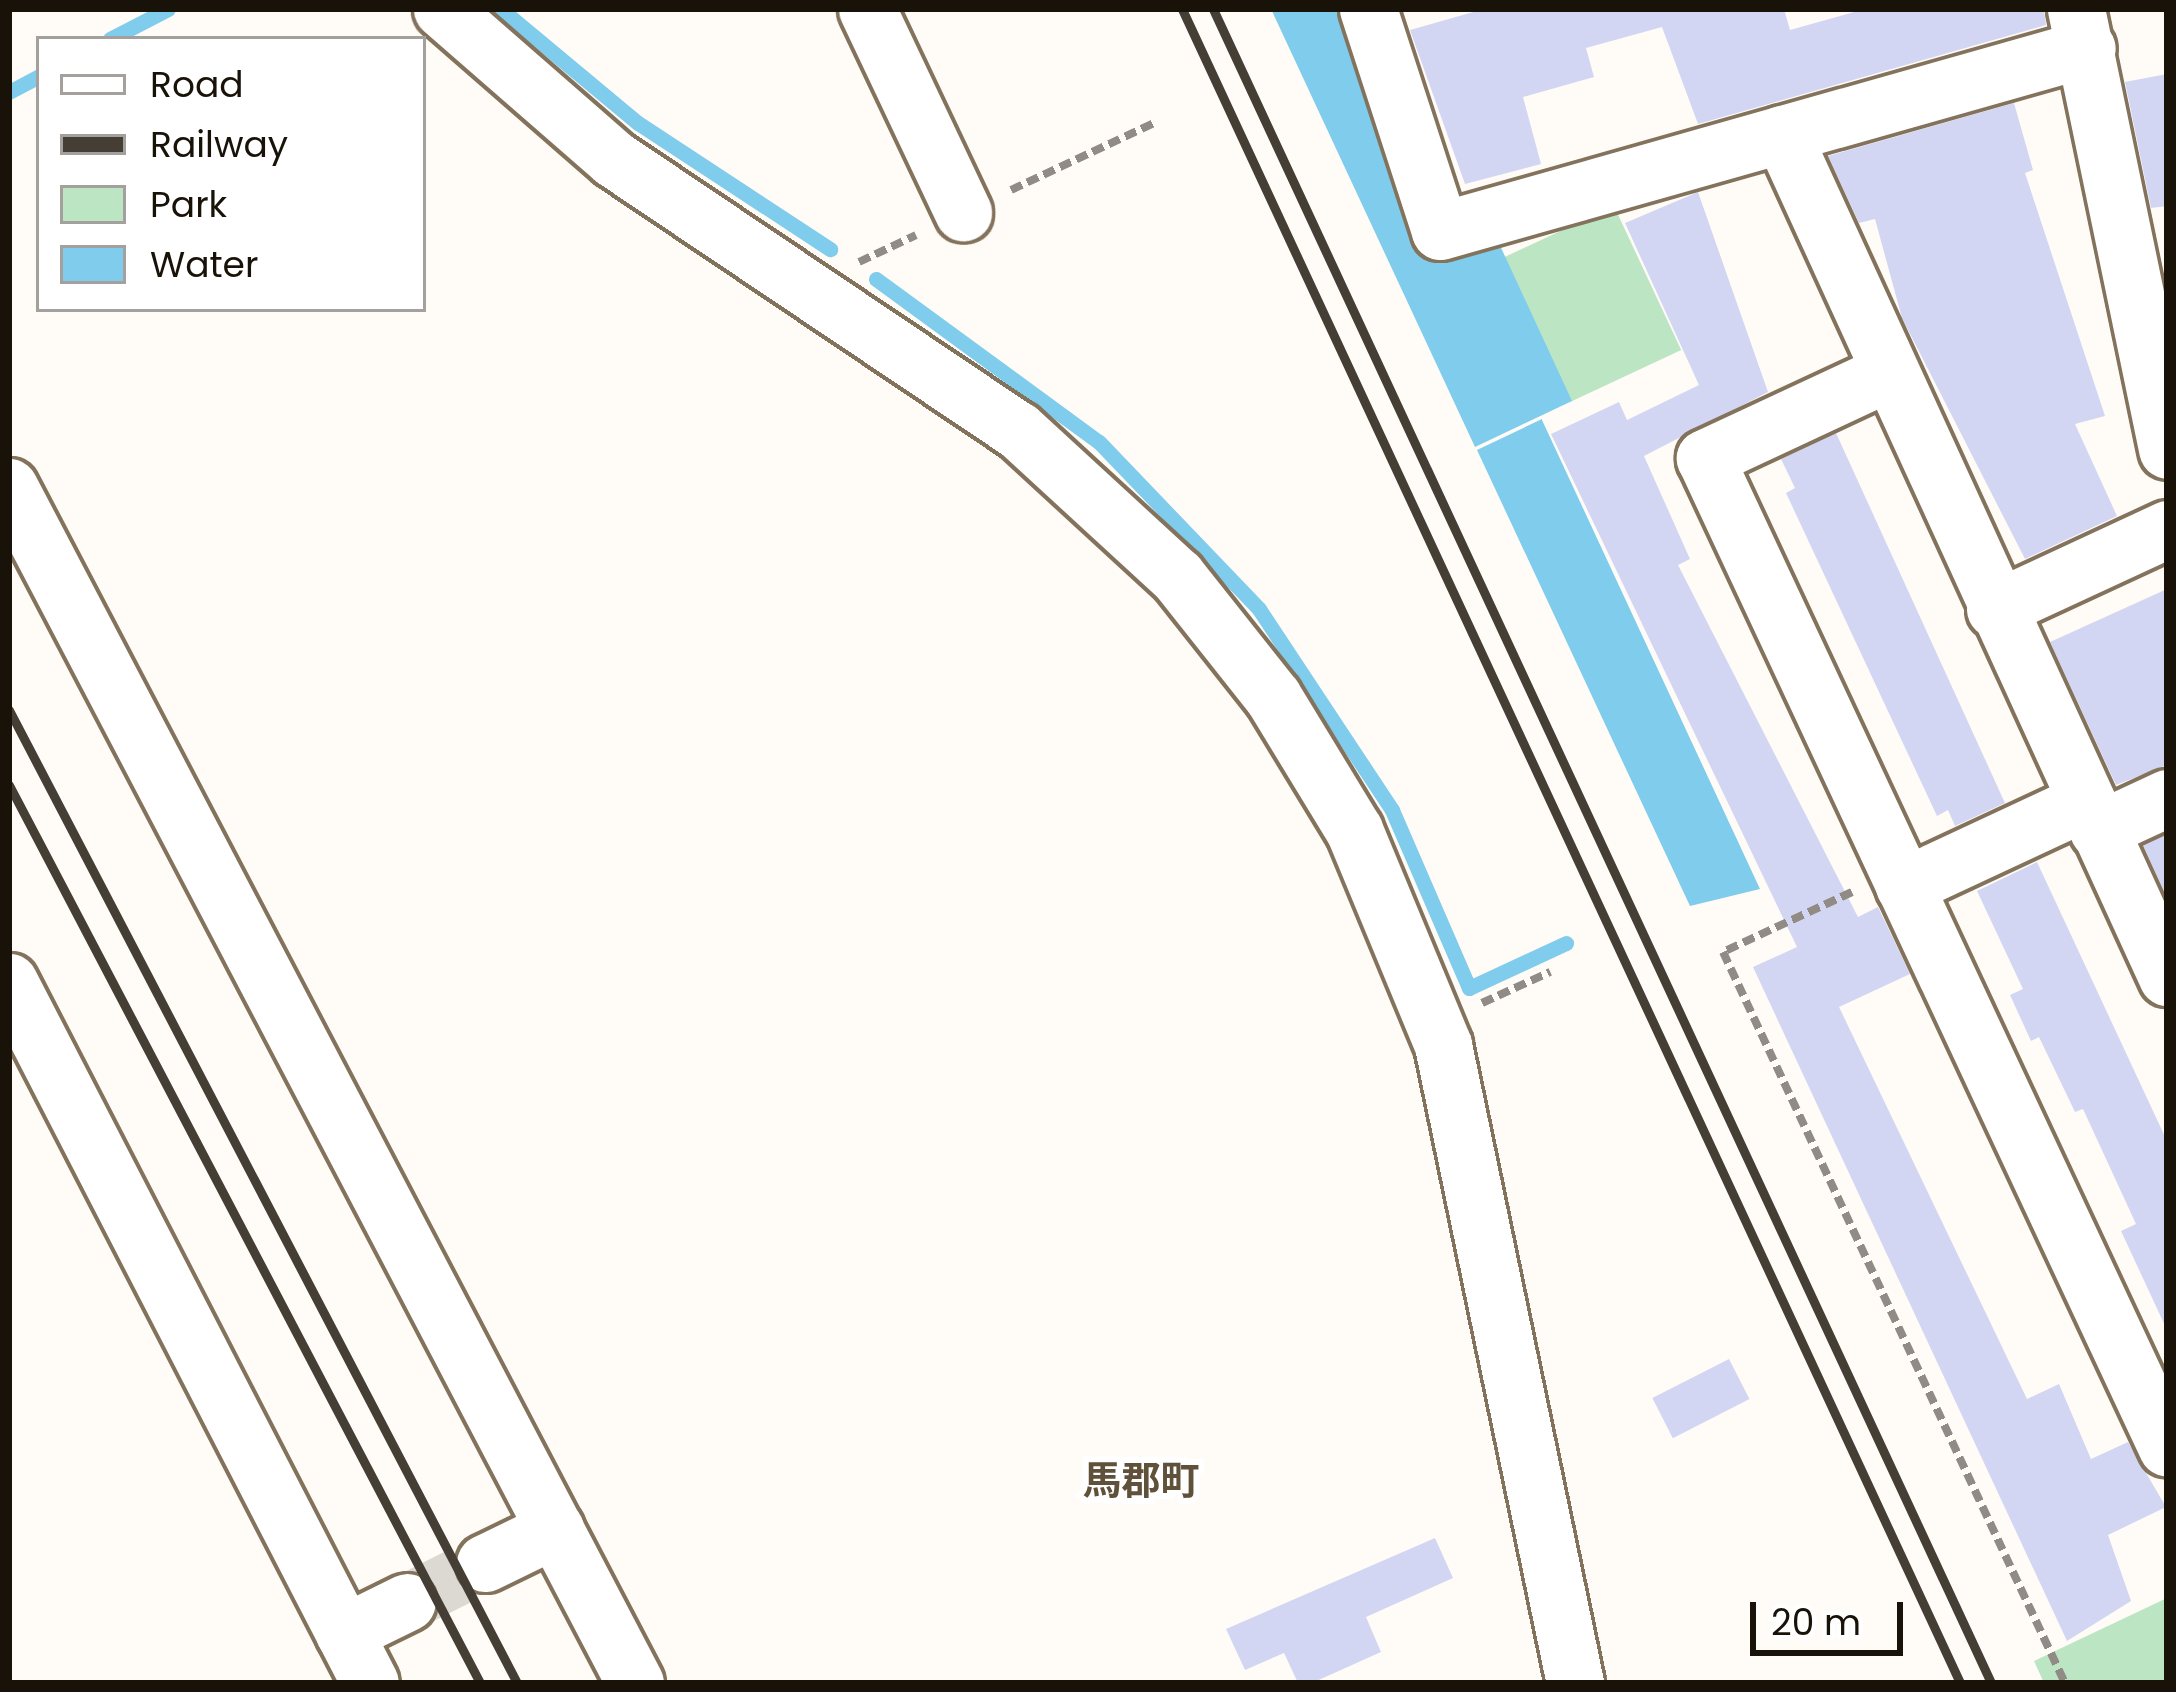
<!DOCTYPE html>
<meta charset="utf-8">
<style>
body{margin:0}
#map{position:relative;width:2176px;height:1692px;overflow:hidden;background:#fffbf6;font-family:Poppins,"Noto Sans JP",sans-serif}
div>[style]{position:absolute}
.green>*{inset:0;background:#bce5c4;transform-origin:0 0}
.water>*{inset:0;background:#7fcced}
.stream>*{height:15px;margin:-7.5px;padding:0 7.5px;transform-origin:7.5px;border-radius:7.5px;background:#7fcced}
.building>*{inset:0;background:#d3d6f3;transform-origin:0 0}
.minor-tunnel>*{height:57px;margin-top:-28.5px;transform-origin:0;background:repeating-linear-gradient(90deg,#dcd8d2 0 57px,transparent 0 85px)}
.path>*{height:8px;margin-top:-4px;transform-origin:0;background:repeating-linear-gradient(90deg,#908b84 0 12px,transparent 0 18px)}
.roads{filter:drop-shadow(3px 0 #84735c) drop-shadow(-3px 0 #84735c) drop-shadow(0 3px #84735c) drop-shadow(0 -3px #84735c)}
.minor>*{height:57px;margin:-28.5px;padding:0 28.5px;transform-origin:28.5px;border-radius:28.5px;background:#fff}
.rail>*{height:9px;margin:-4.5px;padding:0 4.5px;transform-origin:4.5px;border-radius:4.5px;background:#443e35}
span{translate:-50% -50%;white-space:nowrap;text-align:center;line-height:1.15;-webkit-text-stroke:12px #fff;paint-order:stroke}
.neighbourhood-label{font-size:39px;color:#60513a;font-weight:700}
.frame{position:absolute;inset:0;border:12px solid #191209;pointer-events:none}
.legend{position:absolute;left:36px;top:36px;width:390px;height:276px;box-sizing:border-box;background:#fff;border:3px solid #a3a09d;margin:0;padding:15px 21px;list-style:none;font-size:36px;color:#191209}
.legend li{display:flex;align-items:center;gap:24px;height:60px}
.legend b{width:60px;border:3px solid #a3a09d}
.scale{position:absolute;left:1750px;top:1602px;width:153px;height:54px;box-sizing:border-box;border:6px solid #191209;border-top:0;padding-left:15px;font-size:36px;line-height:42px;white-space:nowrap;color:#191209;-webkit-text-stroke:9px #fff;paint-order:stroke}
</style>
<div id="map">
<div class="green">
<div style="left:1614px;top:206px;width:159px;height:122px;rotate:65deg"></div>
<div style="clip-path:polygon(2167px 1598px,2167px 1683px,2044px 1683px,2034px 1661px)"></div>
</div>
<div class="water">
<div style="clip-path:polygon(1271px 9px,1344px 9px,1425px 258px,1497px 239px,1572px 401px,1475px 447px)"></div>
<div style="clip-path:polygon(1542px 419px,1542px 420px,1760px 889px,1690px 906px,1477px 450px)"></div>
</div>
<div class="stream">
<div style="left:501px;top:9px;width:178px;rotate:39.8deg"></div>
<div style="left:638px;top:123px;width:230px;rotate:33.3deg"></div>
<div style="left:110px;top:39px;width:65px;rotate:-27.3deg"></div>
<div style="left:9px;top:92px;width:34px;rotate:-28deg"></div>
<div style="left:876px;top:279px;width:276px;rotate:36.2deg"></div>
<div style="left:1099px;top:442px;width:231px;rotate:46.2deg"></div>
<div style="left:1259px;top:609px;width:241px;rotate:56.5deg"></div>
<div style="left:1392px;top:810px;width:194px;rotate:66.6deg"></div>
<div style="left:1469px;top:988px;width:107px;rotate:-24.9deg"></div>
</div>
<div class="building">
<div style="clip-path:polygon(1484px 9px,1784px 9px,1790px 30px,1865px 9px,2044px 9px,2046px 25px,1698px 124px,1662px 27px,1586px 48px,1594px 77px,1523px 97px,1541px 164px,1465px 184px,1410px 30px)"></div>
<div style="clip-path:polygon(2167px 74px,2167px 206px,2151px 208px,2125px 82px)"></div>
<div style="clip-path:polygon(2014px 103px,2033px 170px,2025px 173px,2105px 416px,2075px 424px,2117px 516px,2025px 559px,1902px 318px,1875px 219px,1859px 223px,1828px 156px)"></div>
<div style="clip-path:polygon(1698px 192px,1768px 392px,1644px 456px,1690px 559px,1678px 565px,1858px 917px,1878px 907px,1910px 974px,1839px 1007px,2027px 1399px,2059px 1384px,2091px 1459px,2128px 1442px,2166px 1507px,2108px 1535px,2131px 1601px,2067px 1641px,1753px 967px,1797px 947px,1551px 434px,1619px 402px,1627px 420px,1699px 385px,1625px 223px)"></div>
<div style="clip-path:polygon(1836px 433px,2005px 803px,1955px 826px,1948px 810px,1937px 816px,1786px 493px,1795px 488px,1781px 459px)"></div>
<div style="clip-path:polygon(2167px 589px,2167px 765px,2116px 785px,2050px 642px)"></div>
<div style="clip-path:polygon(2167px 834px,2167px 898px,2143px 845px)"></div>
<div style="clip-path:polygon(2037px 862px,2167px 1141px,2167px 1330px,2121px 1231px,2136px 1224px,2083px 1109px,2075px 1112px,2039px 1037px,2031px 1041px,2010px 995px,2023px 989px,1977px 891px)"></div>
<div style="left:1729px;top:1359px;width:45px;height:86px;rotate:63deg"></div>
<div style="clip-path:polygon(1435px 1538px,1453px 1578px,1366px 1617px,1381px 1652px,1312px 1683px,1298px 1683px,1284px 1653px,1245px 1670px,1226px 1629px)"></div>
</div>
<div class="minor-tunnel">
<div style="left:407px;top:1602px;width:87px;rotate:-26.6deg"></div>
</div>
<div class="path">
<div style="left:1011px;top:190px;width:160px;rotate:-25.1deg"></div>
<div style="left:859px;top:262px;width:63px;rotate:-25.3deg"></div>
<div style="left:1852px;top:892px;width:142px;rotate:155.1deg"></div>
<div style="left:1723px;top:952px;width:807px;rotate:64.93deg"></div>
<div style="left:1482px;top:1003px;width:75px;rotate:-24.5deg"></div>
</div>
<div class="roads">
<div class="minor">
<div style="left:442px;top:9px;width:228px;rotate:41.1deg"></div>
<div style="left:614px;top:159px;width:486px;rotate:33.9deg"></div>
<div style="left:1018px;top:430px;width:216px;rotate:42.6deg"></div>
<div style="left:1177px;top:576px;width:154px;rotate:51.6deg"></div>
<div style="left:1273px;top:697px;width:156px;rotate:58.7deg"></div>
<div style="left:1354px;top:830px;width:233px;rotate:67.5deg"></div>
<div style="left:1443px;top:1045px;width:652px;rotate:78.31deg"></div>
<div style="left:867px;top:9px;width:225px;rotate:64.7deg"></div>
<div style="left:1368px;top:9px;width:233px;rotate:72deg"></div>
<div style="left:1440px;top:231px;width:672px;rotate:-15.79deg"></div>
<div style="left:2076px;top:9px;width:450px;rotate:78.3deg"></div>
<div style="left:1782px;top:134px;width:927px;rotate:65.45deg"></div>
<div style="left:1885px;top:374px;width:199px;rotate:155deg"></div>
<div style="left:1705px;top:458px;width:1092px;rotate:64.98deg"></div>
<div style="left:9px;top:487px;width:1350px;rotate:62.37deg"></div>
<div style="left:1995px;top:609px;width:190px;rotate:-24.9deg"></div>
<div style="left:2098px;top:830px;width:76px;rotate:-24.9deg"></div>
<div style="left:1904px;top:886px;width:201px;rotate:-25deg"></div>
<div style="left:9px;top:982px;width:788px;rotate:62.75deg"></div>
<div style="left:485px;top:1563px;width:78px;rotate:-25.9deg"></div>
<div style="left:344px;top:1633px;width:70px;rotate:-26.2deg"></div>
</div>
</div>
<div class="rail">
<div style="left:1182px;top:9px;width:1846px;rotate:65.07deg"></div>
<div style="left:1213px;top:9px;width:1846px;rotate:65.07deg"></div>
<div style="left:9px;top:710px;width:1098px;rotate:62.43deg"></div>
<div style="left:9px;top:785px;width:1014px;rotate:62.32deg"></div>
</div>
<div class="neighbourhood-label">
<span style="left:1141px;top:1481px">馬郡町</span>
</div>
<div class="frame"></div>
<ul class="legend">
<li><b style="height:15px;background:#fff"></b>Road</li>
<li><b style="height:15px;background:#443e35"></b>Railway</li>
<li><b style="height:33px;background:#bce5c4"></b>Park</li>
<li><b style="height:33px;background:#7fcced"></b>Water</li>
</ul>
<div class="scale">20 m</div>
</div>
